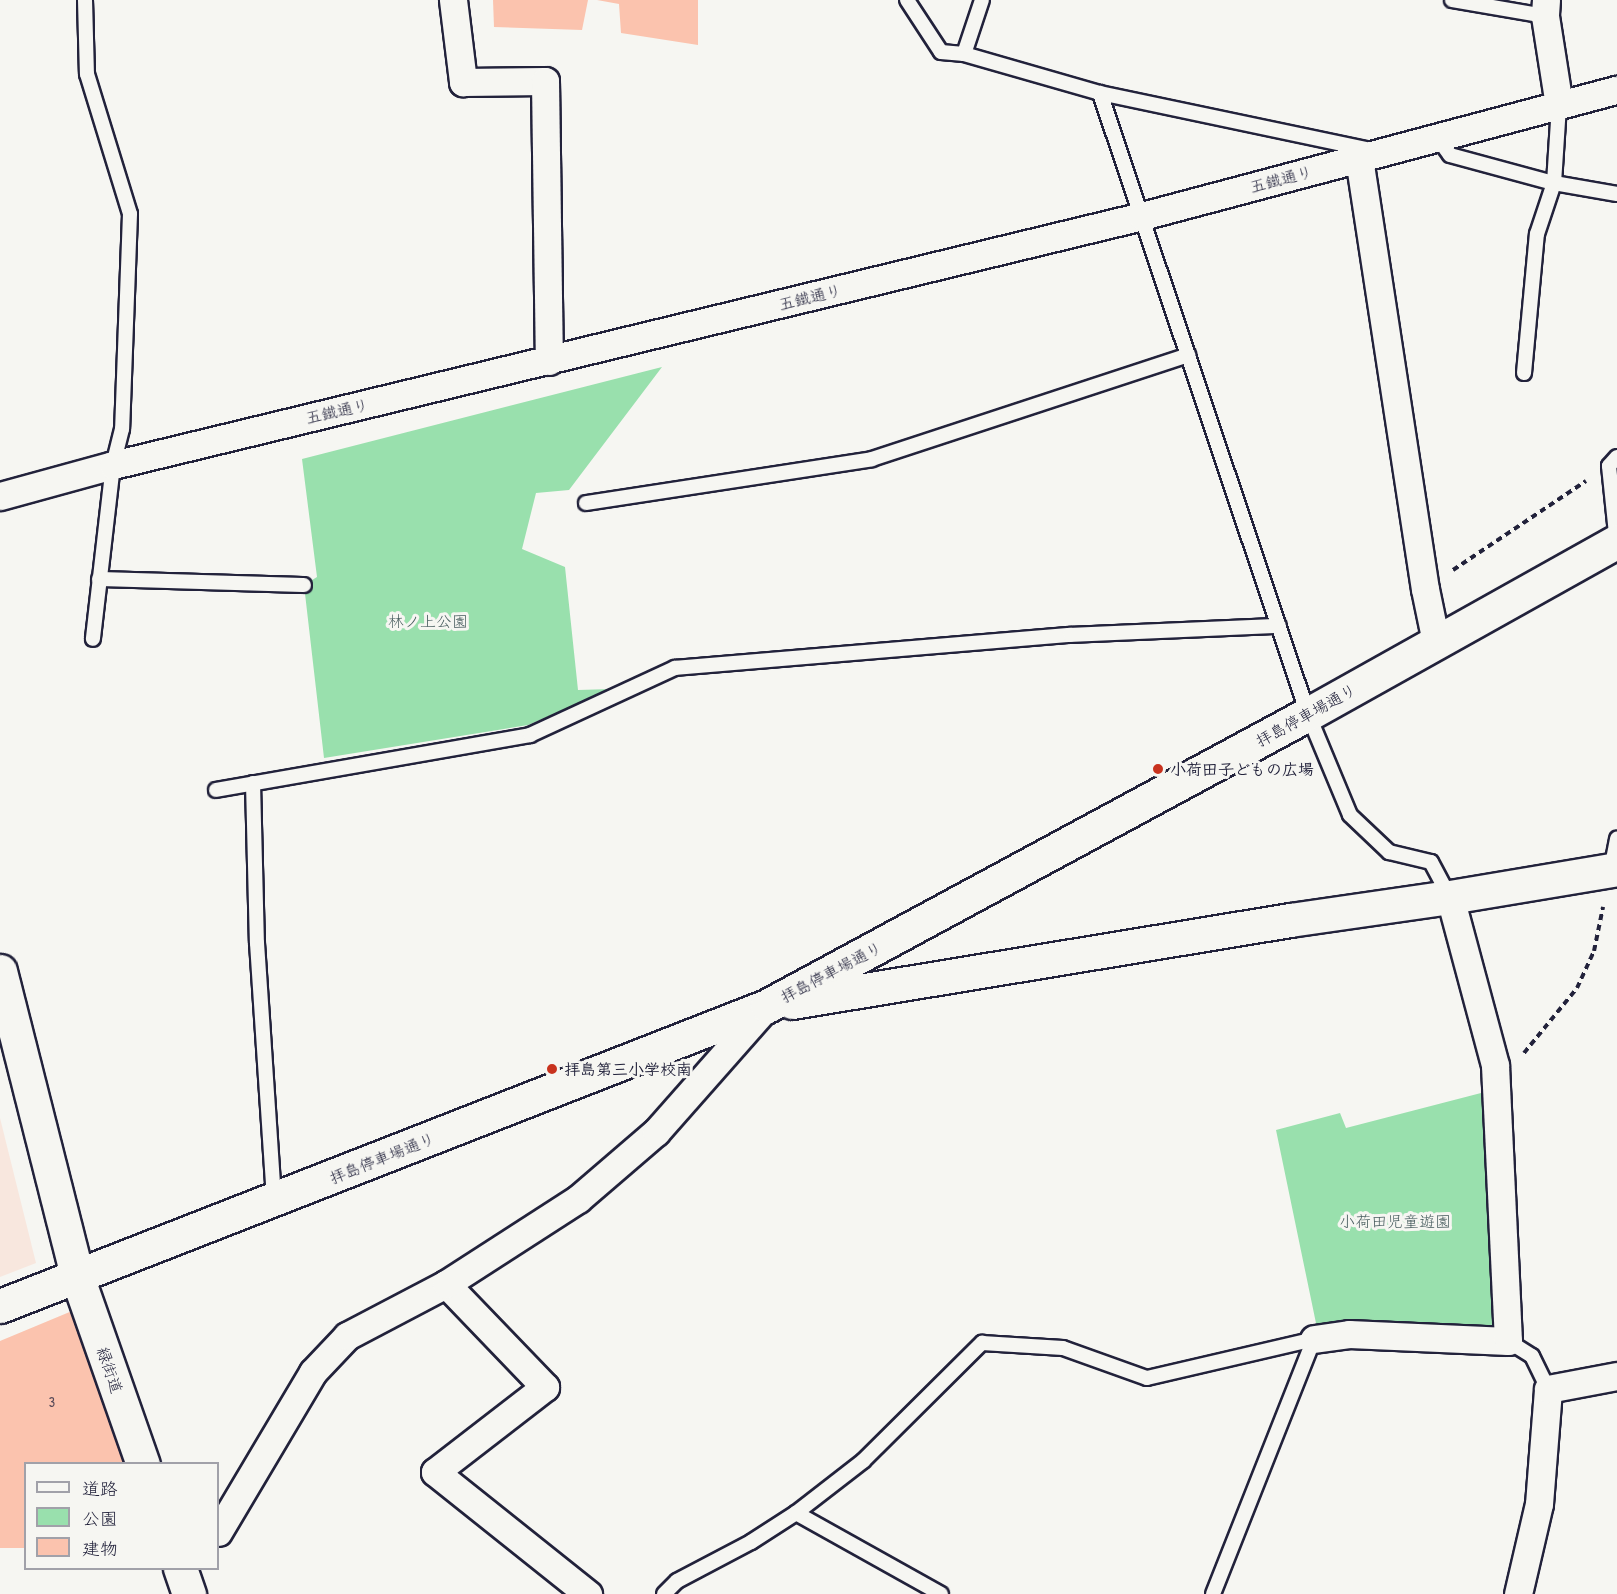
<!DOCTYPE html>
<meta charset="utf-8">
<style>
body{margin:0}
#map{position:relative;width:1617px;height:1594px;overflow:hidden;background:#f6f6f2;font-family:"Patrick Hand","Klee One",sans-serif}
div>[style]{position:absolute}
.built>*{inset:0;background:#f8e7de}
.green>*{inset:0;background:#99e0ad}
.building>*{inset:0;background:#fbc3ae}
.path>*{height:4px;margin-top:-2px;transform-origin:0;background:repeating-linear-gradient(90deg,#22223b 0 6px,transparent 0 10.5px)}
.roads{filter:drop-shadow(2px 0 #22223b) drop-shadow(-2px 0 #22223b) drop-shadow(0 2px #22223b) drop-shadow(0 -2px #22223b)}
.service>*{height:14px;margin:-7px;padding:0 7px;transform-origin:7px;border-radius:7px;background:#f6f6f2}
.minor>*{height:27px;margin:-13.5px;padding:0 13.5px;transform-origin:13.5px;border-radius:13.5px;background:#f6f6f2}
.tertiary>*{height:33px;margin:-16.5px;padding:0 16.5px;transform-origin:16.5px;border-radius:16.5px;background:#f6f6f2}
.dots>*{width:16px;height:16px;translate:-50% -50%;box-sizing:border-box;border:3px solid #f6f6f2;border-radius:50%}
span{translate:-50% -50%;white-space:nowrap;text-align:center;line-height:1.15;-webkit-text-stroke:6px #f6f6f2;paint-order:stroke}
.number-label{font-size:14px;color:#584a58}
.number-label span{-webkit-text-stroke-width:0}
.street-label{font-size:16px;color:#22223b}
.park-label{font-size:16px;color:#465b5d}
.poi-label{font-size:16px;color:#22223b;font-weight:700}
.left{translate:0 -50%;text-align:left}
.legend{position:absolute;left:24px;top:1462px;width:195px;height:108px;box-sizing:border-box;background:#f6f6f2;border:2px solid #a1a1a9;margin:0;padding:8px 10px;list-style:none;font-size:18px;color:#22223b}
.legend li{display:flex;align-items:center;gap:12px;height:30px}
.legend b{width:30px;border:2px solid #a1a1a9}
</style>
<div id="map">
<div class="built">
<div style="clip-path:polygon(0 1118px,36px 1263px,0 1277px)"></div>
</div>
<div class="green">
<div style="clip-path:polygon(662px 367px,569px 490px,536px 493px,522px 549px,565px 567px,578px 690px,612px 689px,528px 725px,324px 758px,304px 585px,317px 577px,302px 459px)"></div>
<div style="clip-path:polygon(1481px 1093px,1503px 1319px,1480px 1331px,1317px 1328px,1276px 1130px,1340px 1113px,1346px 1128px)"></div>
</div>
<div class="building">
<div style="clip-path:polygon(493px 0,588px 0,582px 30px,494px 27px)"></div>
<div style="clip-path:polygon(597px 0,698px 0,698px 45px,621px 33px,619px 4px)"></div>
<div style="clip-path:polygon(72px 1311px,126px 1464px,26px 1464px,26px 1548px,0 1548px,0 1341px)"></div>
</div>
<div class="path">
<div style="left:1453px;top:570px;width:160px;rotate:-33.8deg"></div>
<div style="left:1524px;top:1053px;width:84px;rotate:-50.8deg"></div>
<div style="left:1577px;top:988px;width:41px;rotate:-65.3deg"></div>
<div style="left:1594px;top:951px;width:45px;rotate:-78.4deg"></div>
</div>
<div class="roads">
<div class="service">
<div style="left:85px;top:0;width:74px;rotate:88.5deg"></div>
<div style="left:87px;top:74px;width:146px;rotate:72.9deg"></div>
<div style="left:130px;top:214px;width:215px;rotate:92.1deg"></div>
<div style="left:122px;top:429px;width:37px;rotate:104deg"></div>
<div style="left:113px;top:465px;width:175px;rotate:96.6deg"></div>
<div style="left:907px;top:0;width:62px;rotate:56.8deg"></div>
<div style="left:941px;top:52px;width:23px;rotate:5deg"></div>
<div style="left:964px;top:54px;width:141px;rotate:16deg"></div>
<div style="left:1100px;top:93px;width:276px;rotate:11.9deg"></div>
<div style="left:1452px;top:0;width:94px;rotate:9.8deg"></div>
<div style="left:964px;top:54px;width:57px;rotate:-71.6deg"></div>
<div style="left:1100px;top:93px;width:655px;rotate:71.48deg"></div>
<div style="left:1308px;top:714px;width:109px;rotate:67.4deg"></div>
<div style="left:1350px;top:815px;width:54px;rotate:43.5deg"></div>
<div style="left:1389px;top:852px;width:43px;rotate:13.4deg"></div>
<div style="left:1431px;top:862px;width:40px;rotate:62deg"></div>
<div style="left:1437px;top:137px;width:22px;rotate:54deg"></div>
<div style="left:1450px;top:155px;width:108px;rotate:15.1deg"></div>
<div style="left:1554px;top:183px;width:64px;rotate:9.9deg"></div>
<div style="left:1524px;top:373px;width:140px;rotate:-84.7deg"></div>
<div style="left:1537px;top:234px;width:54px;rotate:-71.6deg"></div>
<div style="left:1554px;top:183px;width:78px;rotate:-86.3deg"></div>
<div style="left:1617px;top:457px;width:12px;rotate:132deg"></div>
<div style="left:1609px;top:466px;width:77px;rotate:84.1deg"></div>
<div style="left:586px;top:503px;width:289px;rotate:-8.7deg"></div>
<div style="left:872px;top:459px;width:333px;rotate:-18.2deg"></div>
<div style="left:99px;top:579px;width:205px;rotate:1.7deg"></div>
<div style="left:253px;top:783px;width:160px;rotate:88.6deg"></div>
<div style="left:257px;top:943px;width:256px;rotate:86.2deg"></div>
<div style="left:216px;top:790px;width:319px;rotate:-9.9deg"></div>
<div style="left:530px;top:735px;width:160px;rotate:-24.8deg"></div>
<div style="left:675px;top:668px;width:396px;rotate:-4.8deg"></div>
<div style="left:1070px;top:635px;width:209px;rotate:-2.5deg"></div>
<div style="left:1611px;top:870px;width:32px;rotate:-79deg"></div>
<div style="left:1508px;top:1341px;width:28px;rotate:32deg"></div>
<div style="left:1532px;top:1356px;width:37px;rotate:64deg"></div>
<div style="left:796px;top:1513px;width:166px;rotate:29.2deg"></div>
<div style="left:664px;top:1594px;width:18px;rotate:-45deg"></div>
<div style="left:677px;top:1581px;width:84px;rotate:-27.8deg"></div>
<div style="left:751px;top:1542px;width:54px;rotate:-32.8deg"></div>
<div style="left:796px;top:1513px;width:85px;rotate:-37.8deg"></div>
<div style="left:863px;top:1461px;width:168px;rotate:-44.8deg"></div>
<div style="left:982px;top:1343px;width:81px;rotate:3.5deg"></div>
<div style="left:1063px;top:1348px;width:89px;rotate:19.7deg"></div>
<div style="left:1147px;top:1378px;width:171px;rotate:-13.1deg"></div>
<div style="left:1213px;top:1594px;width:274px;rotate:-68.4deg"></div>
</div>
<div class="minor">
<div style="left:453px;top:0;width:83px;rotate:83deg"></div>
<div style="left:463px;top:82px;width:82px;rotate:-0.7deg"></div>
<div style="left:545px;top:81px;width:280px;rotate:89.2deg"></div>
<div style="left:1546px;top:0;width:16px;rotate:94deg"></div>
<div style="left:1545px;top:16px;width:90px;rotate:81.1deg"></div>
<div style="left:1359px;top:158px;width:436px;rotate:81.3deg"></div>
<div style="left:1425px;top:589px;width:54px;rotate:78.3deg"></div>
<div style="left:0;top:496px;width:117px;rotate:-15.3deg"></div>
<div style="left:113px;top:465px;width:1059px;rotate:-13.6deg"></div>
<div style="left:1142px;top:216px;width:491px;rotate:-14.9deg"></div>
<div style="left:446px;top:1284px;width:143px;rotate:46.1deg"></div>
<div style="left:545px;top:1387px;width:139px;rotate:142.3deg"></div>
<div style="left:435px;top:1472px;width:196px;rotate:38.6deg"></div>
<div style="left:1314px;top:1339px;width:35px;rotate:-8deg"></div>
<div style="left:1349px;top:1334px;width:159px;rotate:2.5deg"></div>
<div style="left:1508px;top:1341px;width:276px;rotate:-92.7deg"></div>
<div style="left:1495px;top:1065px;width:174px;rotate:-105deg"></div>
<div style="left:218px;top:1532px;width:186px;rotate:-59.3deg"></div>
<div style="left:313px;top:1372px;width:50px;rotate:-46.6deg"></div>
<div style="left:347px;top:1336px;width:112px;rotate:-27.7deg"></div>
<div style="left:446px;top:1284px;width:157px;rotate:-32.8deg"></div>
<div style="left:578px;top:1199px;width:103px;rotate:-40.7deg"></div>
<div style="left:656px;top:1132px;width:168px;rotate:-48.6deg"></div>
<div style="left:1518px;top:1594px;width:92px;rotate:-76.9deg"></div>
<div style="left:1539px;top:1504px;width:115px;rotate:-85.5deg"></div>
<div style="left:1548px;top:1389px;width:70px;rotate:-10.7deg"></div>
</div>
<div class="tertiary">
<div style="left:0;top:971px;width:315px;rotate:75.8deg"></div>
<div style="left:77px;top:1276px;width:199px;rotate:70.7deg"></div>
<div style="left:792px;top:1002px;width:505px;rotate:-9.35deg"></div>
<div style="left:1290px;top:920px;width:162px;rotate:-8.2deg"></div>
<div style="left:1450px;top:897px;width:169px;rotate:-9.5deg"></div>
<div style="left:0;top:1306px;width:824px;rotate:-21.36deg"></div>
<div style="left:767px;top:1006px;width:615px;rotate:-28.36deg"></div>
<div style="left:1308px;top:714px;width:354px;rotate:-29.2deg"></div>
<div style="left:180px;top:1568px;width:28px;rotate:71deg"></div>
</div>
</div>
<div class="dots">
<div style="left:1158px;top:769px;background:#c8321e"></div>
<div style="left:552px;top:1069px;background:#c8321e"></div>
</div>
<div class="number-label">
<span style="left:52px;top:1402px">3</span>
</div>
<div class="street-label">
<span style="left:1281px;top:179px;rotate:-15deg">五鐵通り</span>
<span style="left:810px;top:297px;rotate:-14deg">五鐵通り</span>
<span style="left:337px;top:411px;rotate:-13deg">五鐵通り</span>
<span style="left:1306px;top:715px;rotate:-29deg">拝島停車場通り</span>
<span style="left:831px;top:972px;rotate:-28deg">拝島停車場通り</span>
<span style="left:382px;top:1158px;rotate:-22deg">拝島停車場通り</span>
<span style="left:110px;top:1370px;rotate:71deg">緑街道</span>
</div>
<div class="park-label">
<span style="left:428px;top:621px">林ノ上公園</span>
<span style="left:1395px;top:1221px">小荷田児童遊園</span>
</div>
<div class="poi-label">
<span class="left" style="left:1170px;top:769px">小荷田子どもの広場</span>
<span class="left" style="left:564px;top:1069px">拝島第三小学校南</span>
</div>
<ul class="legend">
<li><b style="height:8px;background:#f6f6f2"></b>道路</li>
<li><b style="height:16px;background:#99e0ad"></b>公園</li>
<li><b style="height:16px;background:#fbc3ae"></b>建物</li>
</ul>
</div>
